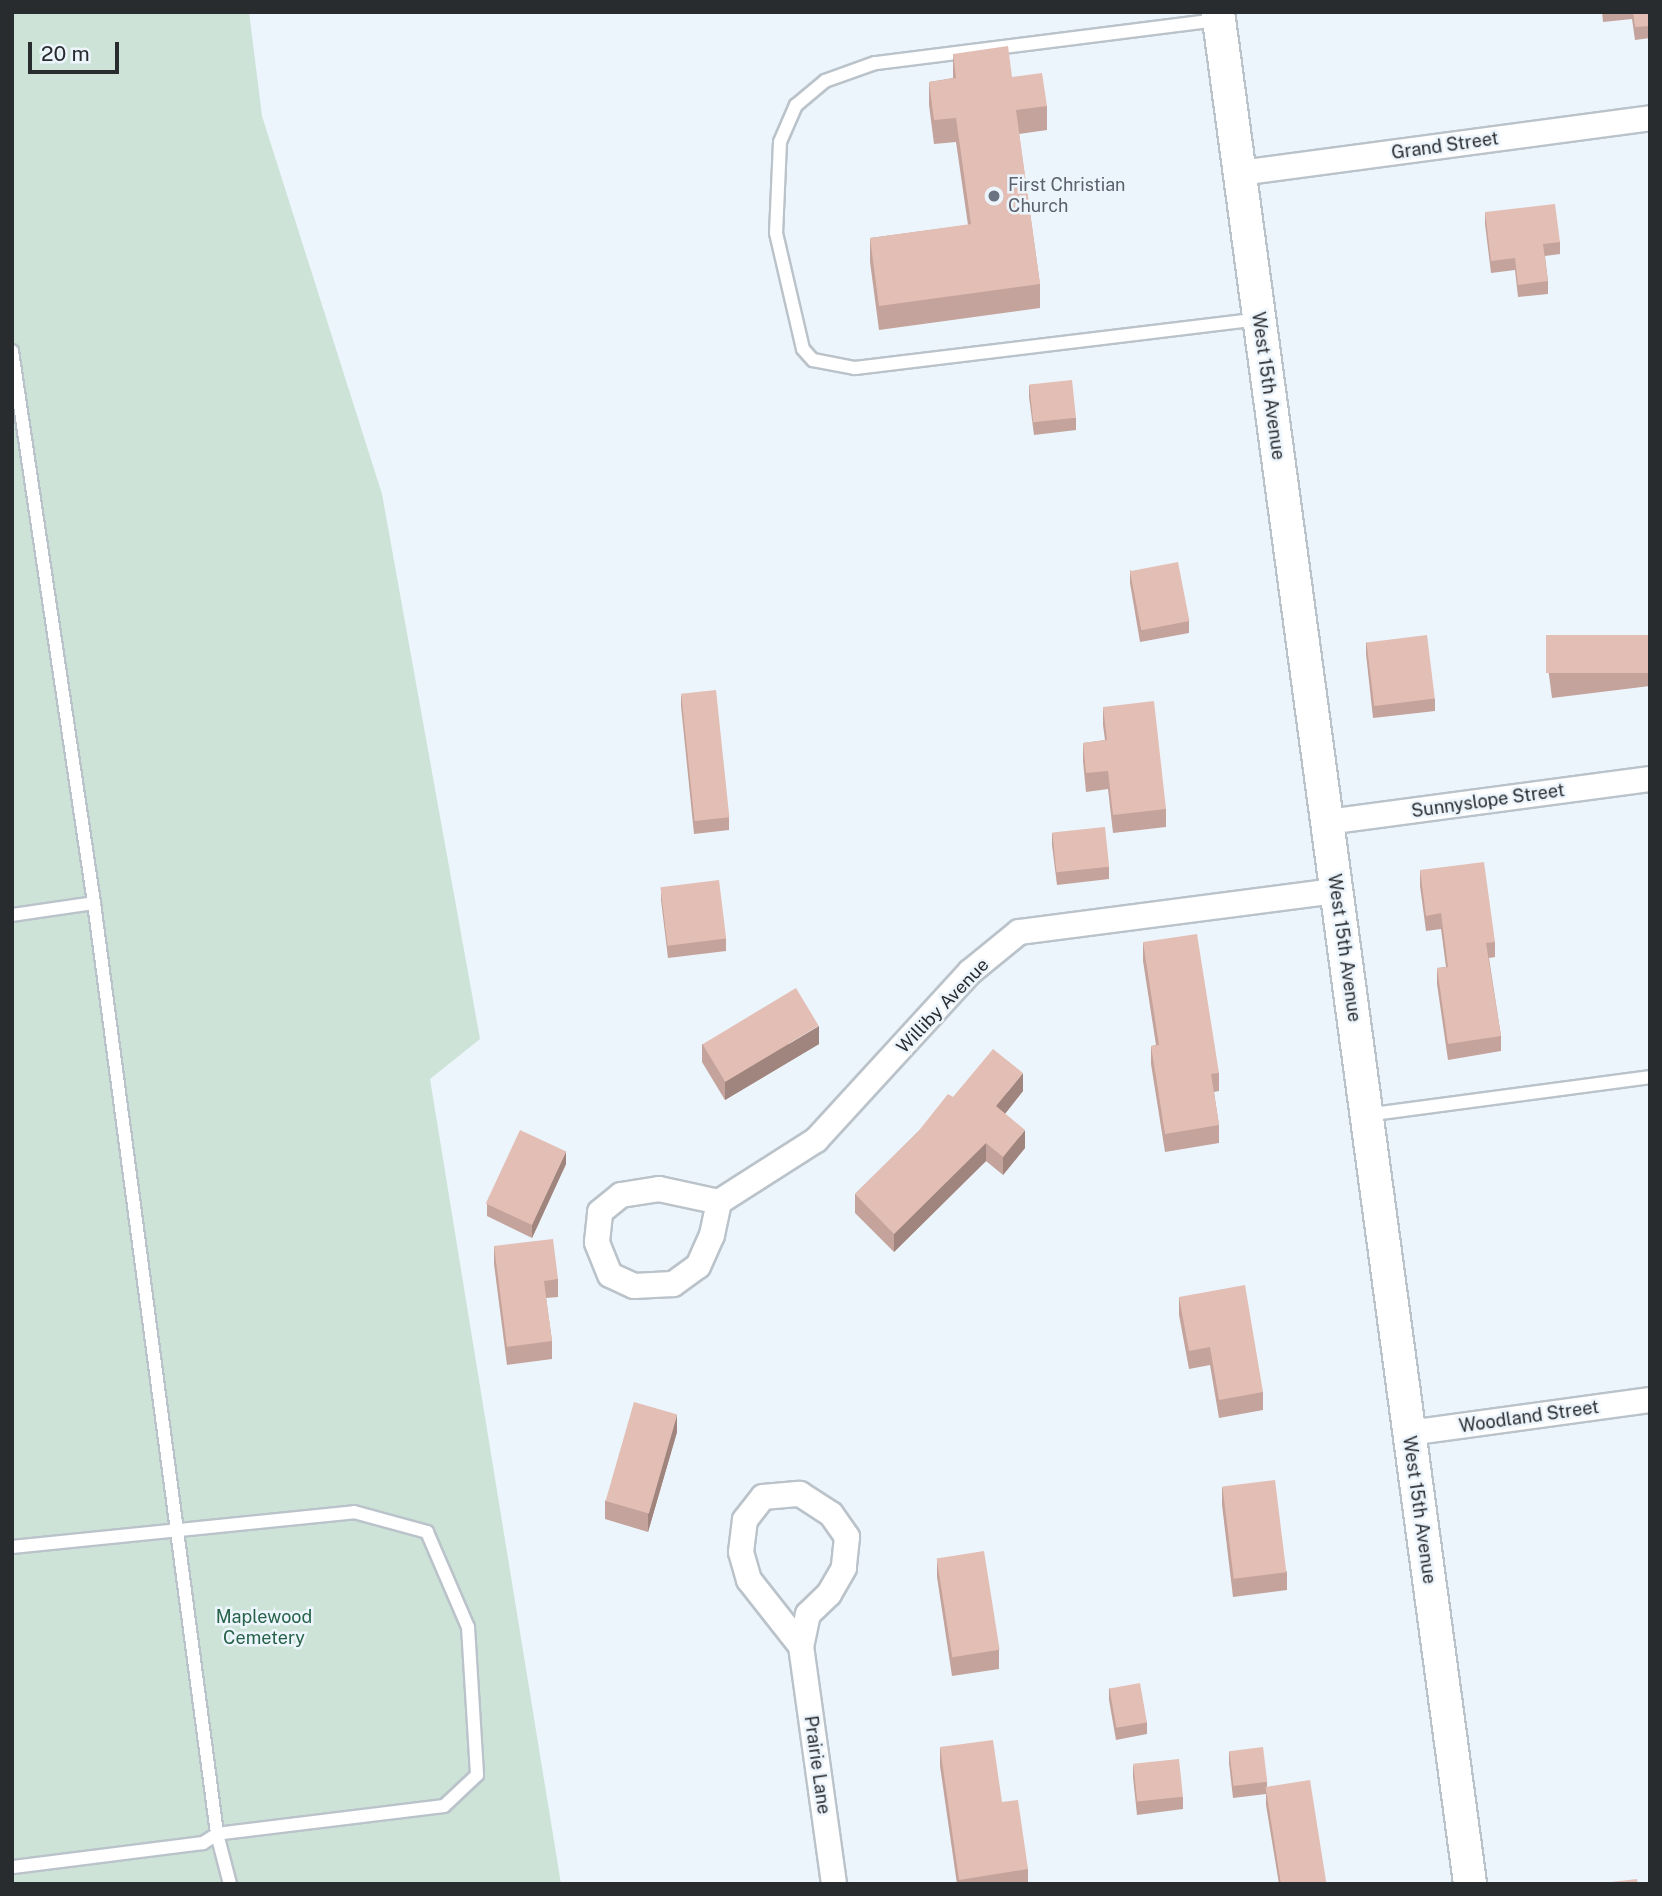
<!DOCTYPE html>
<style>
body{margin:0}
#map{position:relative;width:1662px;height:1896px;overflow:hidden;background:#ecf5fc;font-family:"Public Sans",sans-serif}
div>[style]{position:absolute}
.green>*{inset:0;background:#cde3d7}
.roads{filter:drop-shadow(2px 0 #bbc3ca) drop-shadow(-2px 0 #bbc3ca) drop-shadow(0 2px #bbc3ca) drop-shadow(0 -2px #bbc3ca)}
.service>*{height:12px;margin:-6px;padding:0 6px;transform-origin:6px;border-radius:6px;background:#fff}
.minor>*{height:24px;margin:-12px;padding:0 12px;transform-origin:12px;border-radius:12px;background:#fff}
.tertiary>*{height:32px;margin:-16px;padding:0 16px;transform-origin:16px;border-radius:16px;background:#fff}
.wall>*{inset:0;background:#c3a39b}
.shaded-wall>*{inset:0;background:#9f857e}
.building>*{inset:0;background:#e3beb4;transform-origin:0 0}
.dots>*{width:19px;height:19px;translate:-50% -50%;box-sizing:border-box;border:4px solid #ecf5fc;border-radius:50%}
span{translate:-50% -50%;white-space:nowrap;text-align:center;line-height:1.15;-webkit-text-stroke:5px #ecf5fc;paint-order:stroke}
.street-label{font-size:18px;color:#292c2f}
.worship-label{font-size:18px;color:#5b616d}
.left{translate:0 -50%;text-align:left}
.park-label{font-size:18px;color:#276248}
.frame{position:absolute;inset:0;border:14px solid #292c2f;pointer-events:none}
.scale{position:absolute;left:28px;top:42px;width:91px;height:32px;box-sizing:border-box;border:4px solid #292c2f;border-top:0;padding-left:9px;font-size:21px;line-height:24px;white-space:nowrap;color:#292c2f;-webkit-text-stroke:5px #ecf5fc;paint-order:stroke}
</style>
<div id="map">
<div class="green">
<div style="clip-path:polygon(12px 12px,249px 12px,262px 116px,382px 494px,480px 1039px,430px 1079px,561px 1884px,12px 1884px)"></div>
</div>
<div class="roads">
<div class="service">
<div style="left:1217px;top:20px;width:345px;rotate:172.8deg"></div>
<div style="left:875px;top:63px;width:53px;rotate:160.2deg"></div>
<div style="left:825px;top:81px;width:38px;rotate:140deg"></div>
<div style="left:796px;top:105px;width:40px;rotate:113.4deg"></div>
<div style="left:780px;top:142px;width:91px;rotate:92.5deg"></div>
<div style="left:776px;top:233px;width:119px;rotate:76.9deg"></div>
<div style="left:803px;top:349px;width:15px;rotate:48deg"></div>
<div style="left:813px;top:360px;width:43px;rotate:10.8deg"></div>
<div style="left:855px;top:368px;width:407px;rotate:-6.9deg"></div>
<div style="left:12px;top:351px;width:558px;rotate:81.55deg"></div>
<div style="left:94px;top:903px;width:939px;rotate:82.47deg"></div>
<div style="left:217px;top:1834px;width:52px;rotate:75.4deg"></div>
<div style="left:12px;top:915px;width:83px;rotate:-8.3deg"></div>
<div style="left:1366px;top:1115px;width:287px;rotate:-7.6deg"></div>
<div style="left:12px;top:1547px;width:344px;rotate:-5.8deg"></div>
<div style="left:354px;top:1512px;width:76px;rotate:15.3deg"></div>
<div style="left:427px;top:1532px;width:103px;rotate:66.7deg"></div>
<div style="left:468px;top:1627px;width:148px;rotate:86.5deg"></div>
<div style="left:477px;top:1775px;width:45px;rotate:136.8deg"></div>
<div style="left:444px;top:1806px;width:229px;rotate:173deg"></div>
<div style="left:217px;top:1834px;width:17px;rotate:147deg"></div>
<div style="left:203px;top:1843px;width:193px;rotate:172.8deg"></div>
</div>
<div class="minor">
<div style="left:1240px;top:173px;width:414px;rotate:-7.6deg"></div>
<div style="left:1327px;top:822px;width:326px;rotate:-7.6deg"></div>
<div style="left:659px;top:1189px;width:61px;rotate:12.2deg"></div>
<div style="left:719px;top:1202px;width:34px;rotate:102deg"></div>
<div style="left:712px;top:1235px;width:34px;rotate:114deg"></div>
<div style="left:698px;top:1266px;width:31px;rotate:144deg"></div>
<div style="left:673px;top:1284px;width:39px;rotate:177deg"></div>
<div style="left:634px;top:1286px;width:26px;rotate:-155deg"></div>
<div style="left:610px;top:1275px;width:35px;rotate:-112deg"></div>
<div style="left:597px;top:1242px;width:30px;rotate:-84deg"></div>
<div style="left:600px;top:1212px;width:27px;rotate:-39deg"></div>
<div style="left:621px;top:1195px;width:38px;rotate:-9deg"></div>
<div style="left:719px;top:1202px;width:115px;rotate:-32.6deg"></div>
<div style="left:816px;top:1140px;width:228px;rotate:-47.5deg"></div>
<div style="left:970px;top:972px;width:63px;rotate:-39.2deg"></div>
<div style="left:1019px;top:932px;width:320px;rotate:-7.4deg"></div>
<div style="left:1409px;top:1433px;width:243px;rotate:-7.8deg"></div>
<div style="left:801px;top:1646px;width:84px;rotate:-128.2deg"></div>
<div style="left:749px;top:1580px;width:29px;rotate:-106deg"></div>
<div style="left:741px;top:1552px;width:32px;rotate:-83deg"></div>
<div style="left:745px;top:1520px;width:29px;rotate:-52deg"></div>
<div style="left:763px;top:1497px;width:37px;rotate:-5deg"></div>
<div style="left:800px;top:1494px;width:37px;rotate:33deg"></div>
<div style="left:831px;top:1514px;width:28px;rotate:55deg"></div>
<div style="left:847px;top:1537px;width:31px;rotate:96deg"></div>
<div style="left:844px;top:1568px;width:30px;rotate:120deg"></div>
<div style="left:829px;top:1594px;width:29px;rotate:136deg"></div>
<div style="left:808px;top:1614px;width:33px;rotate:102deg"></div>
<div style="left:801px;top:1646px;width:240px;rotate:82.1deg"></div>
</div>
<div class="tertiary">
<div style="left:1218px;top:12px;width:1889px;rotate:82.33deg"></div>
</div>
</div>
<div class="wall">
<div style="clip-path:polygon(1602px 12px,1650px 12px,1650px 38px,1635px 40px,1632px 19px,1603px 22px)"></div>
<div style="clip-path:polygon(953px 54px,1012px 77px,1047px 106px,1047px 130px,1019px 134px,1040px 284px,1040px 308px,879px 330px,870px 262px,870px 238px,968px 225px,956px 142px,934px 144px,929px 105px,929px 82px,953px 78px)"></div>
<div style="clip-path:polygon(1485px 212px,1560px 242px,1560px 254px,1545px 256px,1548px 281px,1548px 294px,1518px 297px,1515px 270px,1491px 273px,1485px 224px)"></div>
<div style="clip-path:polygon(1029px 385px,1076px 418px,1076px 430px,1034px 435px,1029px 397px)"></div>
<div style="clip-path:polygon(1130px 570px,1189px 621px,1189px 633px,1140px 642px,1130px 583px)"></div>
<div style="clip-path:polygon(1650px 635px,1650px 686px,1552px 698px,1547px 660px,1547px 648px)"></div>
<div style="clip-path:polygon(1366px 642px,1435px 699px,1435px 711px,1373px 718px,1366px 654px)"></div>
<div style="clip-path:polygon(681px 694px,729px 817px,729px 830px,694px 834px,681px 706px)"></div>
<div style="clip-path:polygon(1103px 707px,1166px 809px,1166px 827px,1113px 833px,1108px 789px,1086px 792px,1083px 761px,1083px 743px,1105px 740px,1103px 725px)"></div>
<div style="clip-path:polygon(1052px 833px,1109px 867px,1109px 879px,1057px 885px,1052px 845px)"></div>
<div style="clip-path:polygon(1420px 870px,1495px 942px,1495px 957px,1489px 958px,1501px 1036px,1501px 1051px,1448px 1060px,1437px 984px,1437px 968px,1446px 967px,1441px 929px,1426px 931px,1420px 886px)"></div>
<div style="clip-path:polygon(661px 888px,726px 939px,726px 951px,668px 958px,661px 900px)"></div>
<div style="clip-path:polygon(1143px 942px,1219px 1073px,1219px 1091px,1214px 1092px,1219px 1125px,1219px 1143px,1165px 1152px,1151px 1064px,1151px 1046px,1156px 1045px,1143px 961px)"></div>
<div style="clip-path:polygon(702px 1044px,819px 1044px,725px 1100px,702px 1062px)"></div>
<div style="clip-path:polygon(1023px 1091px,1005px 1114px,1025px 1148px,1003px 1175px,986px 1161px,894px 1252px,855px 1213px,855px 1194px,953px 1097px)"></div>
<div style="clip-path:polygon(566px 1164px,532px 1238px,487px 1216px,487px 1204px)"></div>
<div style="clip-path:polygon(494px 1246px,558px 1279px,558px 1297px,546px 1298px,552px 1341px,552px 1359px,507px 1365px,494px 1264px)"></div>
<div style="clip-path:polygon(1179px 1297px,1263px 1392px,1263px 1410px,1219px 1418px,1210px 1365px,1189px 1369px,1179px 1315px)"></div>
<div style="clip-path:polygon(677px 1432px,648px 1532px,605px 1519px,605px 1501px)"></div>
<div style="clip-path:polygon(1222px 1487px,1287px 1572px,1287px 1590px,1233px 1597px,1222px 1505px)"></div>
<div style="clip-path:polygon(937px 1559px,999px 1650px,999px 1669px,952px 1676px,937px 1577px)"></div>
<div style="clip-path:polygon(1109px 1688px,1147px 1722px,1147px 1734px,1116px 1740px,1109px 1700px)"></div>
<div style="clip-path:polygon(940px 1747px,1002px 1802px,1028px 1869px,1028px 1884px,957px 1884px,940px 1766px)"></div>
<div style="clip-path:polygon(1229px 1751px,1267px 1782px,1267px 1787px,1327px 1884px,1279px 1884px,1266px 1805px,1266px 1794px,1233px 1798px,1229px 1763px)"></div>
<div style="clip-path:polygon(1133px 1765px,1183px 1797px,1183px 1809px,1137px 1815px,1133px 1777px)"></div>
</div>
<div class="shaded-wall">
<div style="clip-path:polygon(819px 1026px,819px 1044px,725px 1100px,725px 1082px)"></div>
<div style="clip-path:polygon(1023px 1073px,1023px 1091px,996px 1125px,996px 1106px)"></div>
<div style="clip-path:polygon(1025px 1130px,1025px 1148px,1003px 1175px,1003px 1157px)"></div>
<div style="clip-path:polygon(986px 1143px,986px 1161px,894px 1252px,894px 1234px)"></div>
<div style="clip-path:polygon(566px 1151px,566px 1164px,532px 1238px,532px 1225px)"></div>
<div style="clip-path:polygon(677px 1414px,677px 1432px,648px 1532px,648px 1513px)"></div>
</div>
<div class="building">
<div style="clip-path:polygon(1633px 12px,1650px 12px,1650px 26px,1635px 27px)"></div>
<div style="clip-path:polygon(1008px 46px,1012px 77px,1042px 73px,1047px 106px,1016px 110px,1040px 284px,879px 306px,870px 238px,971px 224px,956px 118px,934px 120px,929px 82px,956px 78px,953px 54px)"></div>
<div style="clip-path:polygon(1555px 204px,1560px 242px,1543px 244px,1548px 281px,1518px 285px,1515px 258px,1491px 261px,1485px 212px)"></div>
<div style="left:1072px;top:380px;width:38px;height:43px;rotate:84deg"></div>
<div style="left:1178px;top:562px;width:60px;height:49px;rotate:79deg"></div>
<div style="left:1427px;top:635px;width:64px;height:61px;rotate:83deg"></div>
<div style="left:1650px;top:635px;width:38px;height:104px;rotate:90deg"></div>
<div style="left:716px;top:690px;width:128px;height:35px;rotate:84deg"></div>
<div style="clip-path:polygon(1154px 701px,1166px 809px,1113px 815px,1108px 771px,1086px 773px,1083px 743px,1107px 740px,1103px 707px)"></div>
<div style="left:1105px;top:827px;width:40px;height:53px;rotate:84deg"></div>
<div style="clip-path:polygon(1484px 862px,1495px 942px,1486px 943px,1501px 1036px,1448px 1044px,1437px 968px,1448px 967px,1441px 913px,1426px 916px,1420px 870px)"></div>
<div style="left:719px;top:880px;width:59px;height:59px;rotate:83deg"></div>
<div style="clip-path:polygon(1197px 934px,1219px 1073px,1211px 1074px,1219px 1125px,1165px 1134px,1151px 1046px,1159px 1045px,1143px 942px)"></div>
<div style="left:796px;top:988px;width:44px;height:109px;rotate:59deg"></div>
<div style="clip-path:polygon(993px 1049px,1023px 1073px,996px 1106px,1025px 1130px,1003px 1157px,986px 1143px,894px 1234px,855px 1194px,917px 1133px,948px 1094px,953px 1097px)"></div>
<div style="left:520px;top:1130px;width:51px;height:81px;rotate:25deg"></div>
<div style="clip-path:polygon(553px 1239px,558px 1279px,544px 1281px,552px 1341px,507px 1347px,494px 1246px)"></div>
<div style="clip-path:polygon(1245px 1285px,1263px 1392px,1219px 1400px,1210px 1347px,1189px 1351px,1179px 1297px)"></div>
<div style="left:634px;top:1402px;width:45px;height:103px;rotate:16deg"></div>
<div style="left:1275px;top:1480px;width:93px;height:53px;rotate:83deg"></div>
<div style="left:984px;top:1551px;width:100px;height:48px;rotate:81deg"></div>
<div style="left:1140px;top:1683px;width:40px;height:31px;rotate:80deg"></div>
<div style="clip-path:polygon(993px 1740px,1002px 1802px,1018px 1800px,1028px 1869px,959px 1880px,940px 1747px)"></div>
<div style="left:1263px;top:1747px;width:35px;height:34px;rotate:83deg"></div>
<div style="left:1179px;top:1759px;width:38px;height:46px;rotate:84deg"></div>
<div style="left:1310px;top:1780px;width:105px;height:45px;rotate:81deg"></div>
<div style="clip-path:polygon(1637px 1879px,1638px 1884px,1594px 1884px)"></div>
</div>
<div class="dots">
<div style="left:994px;top:196px;background:#6b7280"></div>
</div>
<div class="street-label">
<span style="left:1445px;top:146px;rotate:-8deg">Grand Street</span>
<span style="left:1268px;top:386px;rotate:82deg">West 15th Avenue</span>
<span style="left:1488px;top:801px;rotate:-8deg">Sunnyslope Street</span>
<span style="left:1344px;top:948px;rotate:82deg">West 15th Avenue</span>
<span style="left:943px;top:1006px;rotate:-46deg">Williby Avenue</span>
<span style="left:1529px;top:1417px;rotate:-8deg">Woodland Street</span>
<span style="left:1419px;top:1510px;rotate:82deg">West 15th Avenue</span>
<span style="left:817px;top:1765px;rotate:82deg">Prairie Lane</span>
</div>
<div class="worship-label">
<span class="left" style="left:1008px;top:196px">First Christian<br>Church</span>
</div>
<div class="park-label">
<span style="left:264px;top:1628px">Maplewood<br>Cemetery</span>
</div>
<div class="frame"></div>
<div class="scale">20 m</div>
</div>
